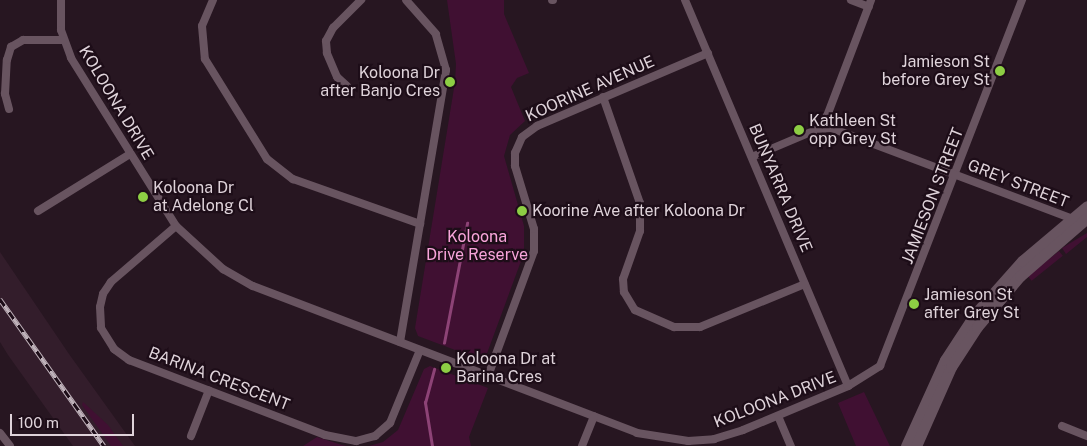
<!DOCTYPE html>
<style>
body{margin:0}
#map{position:relative;width:1087px;height:446px;overflow:hidden;background:#271621;font-family:"Public Sans",sans-serif}
div>[style]{position:absolute}
.built>*{inset:0;background:#331d2b}
.green>*{inset:0;background:#401032;transform-origin:0 0}
.stream>*{height:2.5px;margin:-1.25px;padding:0 1.25px;transform-origin:1.25px;border-radius:1.25px;background:#8d4376}
.minor>*{height:8px;margin:-4px;padding:0 4px;transform-origin:4px;border-radius:4px;background:#685460}
.secondary>*{height:11px;margin:-5.5px;padding:0 5.5px;transform-origin:5.5px;border-radius:5.5px;background:#685460}
.rail>*{height:4.5px;margin-top:-2.25px;transform-origin:0;background:repeating-linear-gradient(90deg,#1d0d18 0 8px,#bfb2ba 0 16px);box-sizing:border-box;border-block:1px solid #bfb2ba}
.dots>*{width:14px;height:14px;translate:-50% -50%;box-sizing:border-box;border:2px solid #1d0d18;border-radius:50%}
span{translate:-50% -50%;white-space:nowrap;text-align:center;line-height:1.15;-webkit-text-stroke:4.5px #1d0d18;paint-order:stroke}
.poi-label{font-size:16px;color:#dfd3da}
.right{translate:-100% -50%;text-align:right}
.left{translate:0 -50%;text-align:left}
.street-label{font-size:16px;color:#dfd3da}
.park-label{font-size:16px;color:#f9a5db}
.scale{position:absolute;left:10px;top:414px;width:124px;height:22px;box-sizing:border-box;border:2px solid #dfd3da;border-top:0;padding-left:6px;font-size:15px;line-height:18px;white-space:nowrap;color:#dfd3da;-webkit-text-stroke:4px #1d0d18;paint-order:stroke}
</style>
<div id="map">
<div class="built">
<div style="clip-path:polygon(0 252px,69px 354px,135px 446px,73px 446px,8px 355px,0 342px)"></div>
</div>
<div class="green">
<div style="clip-path:polygon(447px 0,504px 0,504px 14px,529px 73px,517px 78px,511px 87px,525px 121px,510px 135px,504px 156px,524px 226px,524px 253px,486px 356px,479px 359px,418px 336px,415px 328px,455px 82px,456px 64px)"></div>
<div style="clip-path:polygon(1087px 233px,1087px 237px,1066px 254px,1062px 248px)"></div>
<div style="left:1059px;top:251px;width:6px;height:40px;rotate:51deg"></div>
<div style="clip-path:polygon(430px 366px,488px 388px,469px 437px,471px 446px,369px 446px,383px 442px,398px 430px,424px 369px)"></div>
<div style="clip-path:polygon(864px 392px,889px 444px,890px 446px,856px 446px,838px 403px)"></div>
<div style="clip-path:polygon(83px 402px,108px 425px,123px 446px,111px 446px,82px 405px)"></div>
<div style="clip-path:polygon(317px 437px,342px 445px,347px 446px,303px 446px)"></div>
</div>
<div class="stream">
<div style="left:444px;top:343px;width:122px;rotate:-79.1deg"></div>
<div style="left:432px;top:446px;width:44px;rotate:-99.2deg"></div>
<div style="left:425px;top:403px;width:35px;rotate:-75deg"></div>
</div>
<div class="minor">
<div style="left:61px;top:0;width:30px;rotate:90deg"></div>
<div style="left:61px;top:30px;width:30px;rotate:70deg"></div>
<div style="left:71px;top:58px;width:198px;rotate:58deg"></div>
<div style="left:176px;top:226px;width:64px;rotate:42.5deg"></div>
<div style="left:223px;top:269px;width:34px;rotate:30deg"></div>
<div style="left:253px;top:286px;width:411px;rotate:20.9deg"></div>
<div style="left:637px;top:433px;width:52px;rotate:8.9deg"></div>
<div style="left:688px;top:441px;width:26px;rotate:-4deg"></div>
<div style="left:714px;top:439px;width:30px;rotate:-17deg"></div>
<div style="left:743px;top:430px;width:114px;rotate:-22.7deg"></div>
<div style="left:848px;top:386px;width:38px;rotate:-32deg"></div>
<div style="left:880px;top:366px;width:393px;rotate:-68.8deg"></div>
<div style="left:213px;top:0;width:28px;rotate:113deg"></div>
<div style="left:202px;top:26px;width:33px;rotate:85deg"></div>
<div style="left:205px;top:59px;width:118px;rotate:58.2deg"></div>
<div style="left:267px;top:159px;width:33px;rotate:38deg"></div>
<div style="left:293px;top:179px;width:135px;rotate:19.5deg"></div>
<div style="left:552px;top:0;width:1px"></div>
<div style="left:685px;top:0;width:419px;rotate:67.1deg"></div>
<div style="left:851px;top:0;width:19px;rotate:21deg"></div>
<div style="left:347px;top:86px;width:13px;rotate:-138deg"></div>
<div style="left:337px;top:77px;width:26px;rotate:-113deg"></div>
<div style="left:327px;top:53px;width:12px;rotate:-95deg"></div>
<div style="left:326px;top:41px;width:15px;rotate:-62deg"></div>
<div style="left:333px;top:28px;width:40px;rotate:-45deg"></div>
<div style="left:603px;top:97px;width:112px;rotate:70.8deg"></div>
<div style="left:640px;top:203px;width:28px;rotate:90deg"></div>
<div style="left:640px;top:231px;width:51px;rotate:109.5deg"></div>
<div style="left:623px;top:279px;width:13px;rotate:86deg"></div>
<div style="left:624px;top:292px;width:21px;rotate:59deg"></div>
<div style="left:635px;top:310px;width:43px;rotate:23.6deg"></div>
<div style="left:674px;top:327px;width:26px"></div>
<div style="left:700px;top:327px;width:113px;rotate:-22.3deg"></div>
<div style="left:9px;top:109px;width:16px;rotate:-105deg"></div>
<div style="left:5px;top:94px;width:34px;rotate:-87deg"></div>
<div style="left:7px;top:60px;width:14px;rotate:-73deg"></div>
<div style="left:11px;top:47px;width:14px;rotate:-30deg"></div>
<div style="left:23px;top:40px;width:40px"></div>
<div style="left:826px;top:127px;width:11px;rotate:-85deg"></div>
<div style="left:827px;top:116px;width:124px;rotate:-69.2deg"></div>
<div style="left:752px;top:157px;width:72px;rotate:-23deg"></div>
<div style="left:818px;top:129px;width:13px;rotate:-4deg"></div>
<div style="left:831px;top:128px;width:262px;rotate:20.6deg"></div>
<div style="left:38px;top:211px;width:108px;rotate:-31.8deg"></div>
<div style="left:176px;top:226px;width:86px;rotate:139.3deg"></div>
<div style="left:111px;top:282px;width:14px;rotate:124deg"></div>
<div style="left:103px;top:294px;width:13px;rotate:103deg"></div>
<div style="left:100px;top:307px;width:21px;rotate:87deg"></div>
<div style="left:101px;top:328px;width:25px;rotate:58deg"></div>
<div style="left:114px;top:349px;width:19px;rotate:36deg"></div>
<div style="left:129px;top:360px;width:210px;rotate:20.9deg"></div>
<div style="left:325px;top:435px;width:32px;rotate:11deg"></div>
<div style="left:356px;top:441px;width:20px;rotate:-15deg"></div>
<div style="left:375px;top:436px;width:20px;rotate:-41deg"></div>
<div style="left:390px;top:423px;width:79px;rotate:-67.7deg"></div>
<div style="left:400px;top:342px;width:276px;rotate:-80.4deg"></div>
<div style="left:446px;top:70px;width:37px;rotate:-106deg"></div>
<div style="left:436px;top:34px;width:45px;rotate:-131.4deg"></div>
<div style="left:488px;top:376px;width:133px;rotate:-69.8deg"></div>
<div style="left:534px;top:251px;width:22px;rotate:-90deg"></div>
<div style="left:534px;top:229px;width:66px;rotate:-106.8deg"></div>
<div style="left:515px;top:166px;width:13px;rotate:-90deg"></div>
<div style="left:515px;top:153px;width:17px;rotate:-66deg"></div>
<div style="left:522px;top:137px;width:19px;rotate:-36deg"></div>
<div style="left:537px;top:126px;width:186px;rotate:-23.1deg"></div>
<div style="left:778px;top:416px;width:33px;rotate:67deg"></div>
<div style="left:1062px;top:426px;width:27px;rotate:22deg"></div>
<div style="left:0;top:433px;width:16px;rotate:52deg"></div>
<div style="left:191px;top:436px;width:49px;rotate:-68.6deg"></div>
<div style="left:582px;top:446px;width:32px;rotate:-68deg"></div>
</div>
<div class="secondary">
<div style="left:906px;top:446px;width:94px;rotate:-65.6deg"></div>
<div style="left:945px;top:360px;width:55px;rotate:-56.9deg"></div>
<div style="left:975px;top:314px;width:71px;rotate:-48.4deg"></div>
<div style="left:1022px;top:261px;width:85px;rotate:-40.2deg"></div>
<div style="left:916px;top:446px;width:86px;rotate:-66.1deg"></div>
<div style="left:951px;top:367px;width:48px;rotate:-57deg"></div>
<div style="left:977px;top:327px;width:67px;rotate:-49.9deg"></div>
<div style="left:1020px;top:276px;width:89px;rotate:-40.9deg"></div>
</div>
<div class="rail">
<div style="left:0;top:299px;width:180px;rotate:54.7deg"></div>
</div>
<div class="dots">
<div style="left:1000px;top:71px;background:#8dce44"></div>
<div style="left:450px;top:82px;background:#8dce44"></div>
<div style="left:799px;top:130px;background:#8dce44"></div>
<div style="left:143px;top:197px;background:#8dce44"></div>
<div style="left:522px;top:211px;background:#8dce44"></div>
<div style="left:914px;top:304px;background:#8dce44"></div>
<div style="left:446px;top:368px;background:#8dce44"></div>
</div>
<div class="poi-label">
<span class="right" style="left:990px;top:71px">Jamieson St<br>before Grey St</span>
<span class="right" style="left:440px;top:82px">Koloona Dr<br>after Banjo Cres</span>
<span class="left" style="left:809px;top:130px">Kathleen St<br>opp Grey St</span>
<span class="left" style="left:153px;top:197px">Koloona Dr<br>at Adelong Cl</span>
<span class="left" style="left:532px;top:211px">Koorine Ave after Koloona Dr</span>
<span class="left" style="left:924px;top:304px">Jamieson St<br>after Grey St</span>
<span class="left" style="left:456px;top:368px">Koloona Dr at<br>Barina Cres</span>
</div>
<div class="street-label">
<span style="left:590px;top:89px;rotate:-24deg">KOORINE AVENUE</span>
<span style="left:116px;top:103px;rotate:59deg">KOLOONA DRIVE</span>
<span style="left:1018px;top:184px;rotate:21deg">GREY STREET</span>
<span style="left:780px;top:188px;rotate:67deg">BUNYARRA DRIVE</span>
<span style="left:933px;top:196px;rotate:-69deg">JAMIESON STREET</span>
<span style="left:219px;top:379px;rotate:21deg">BARINA CRESCENT</span>
<span style="left:775px;top:400px;rotate:-21deg">KOLOONA DRIVE</span>
</div>
<div class="park-label">
<span style="left:477px;top:246px">Koloona<br>Drive Reserve</span>
</div>
<div class="scale">100 m</div>
</div>
